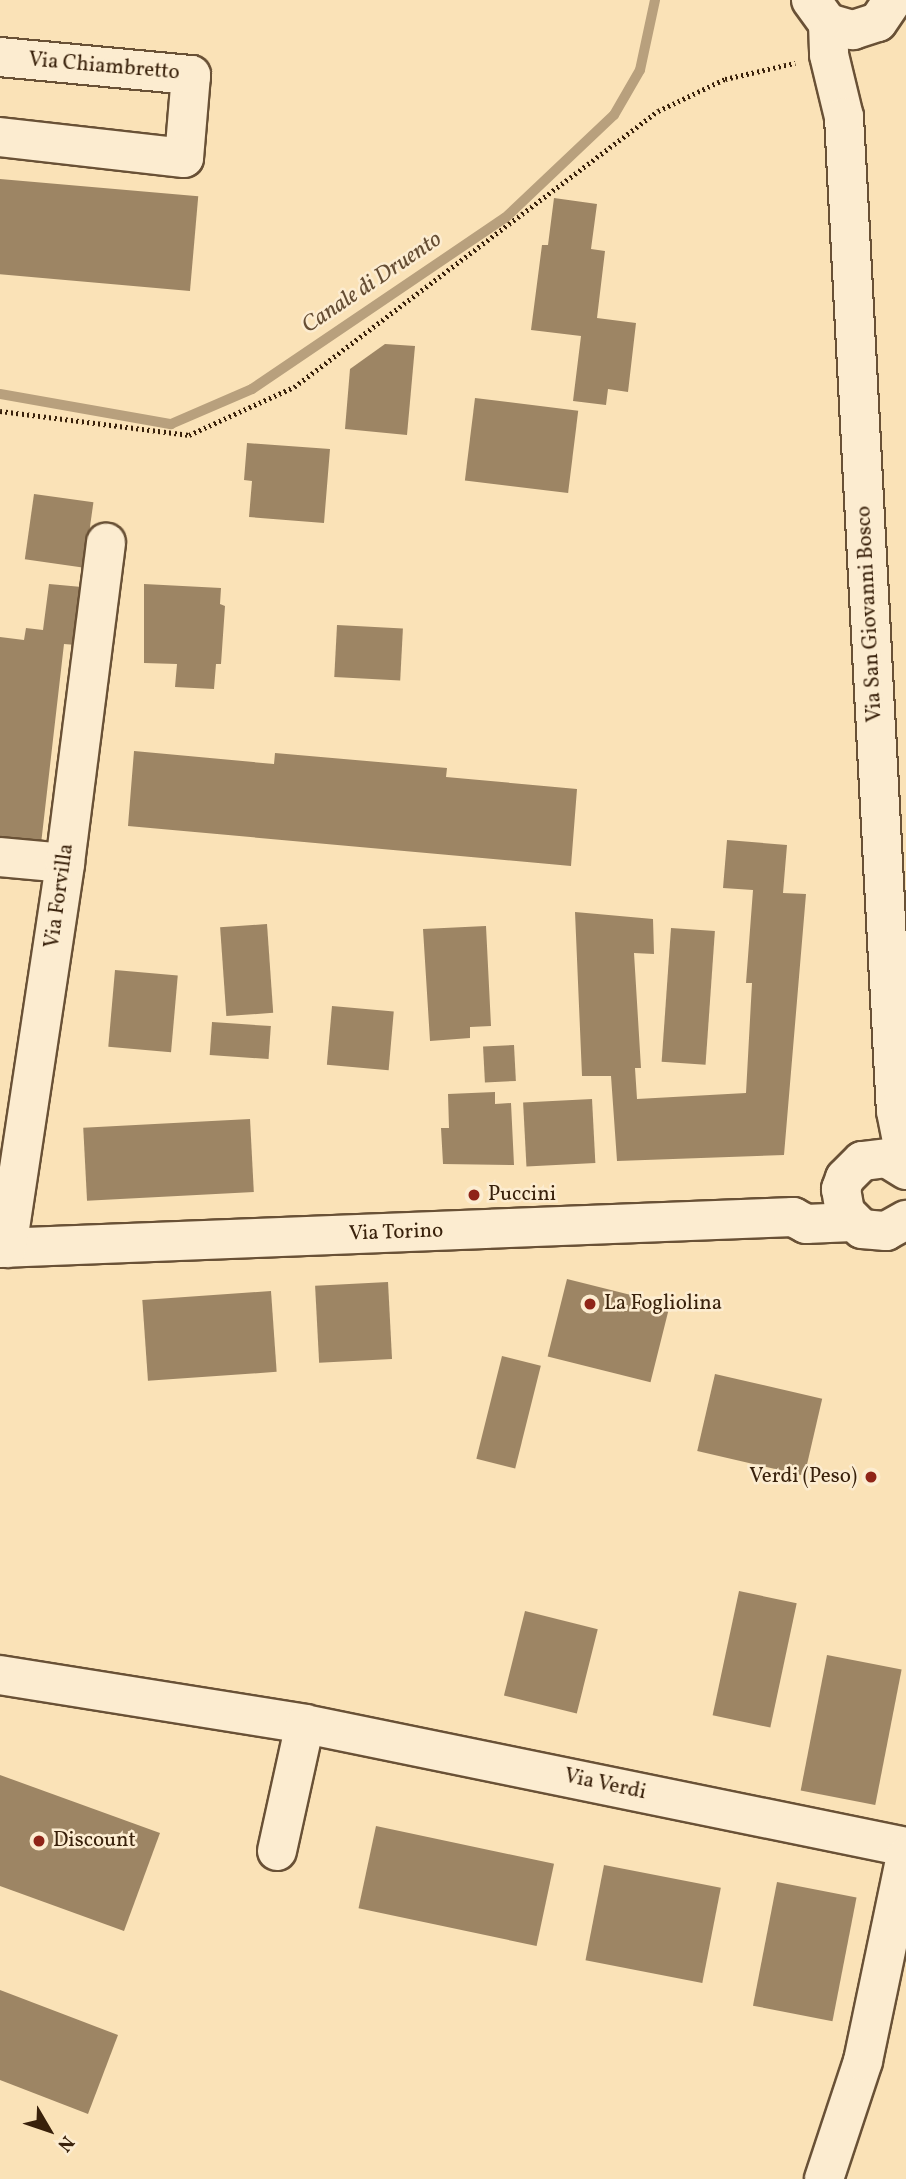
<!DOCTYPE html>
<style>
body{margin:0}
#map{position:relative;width:906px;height:2179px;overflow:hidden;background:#fae2b7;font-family:Vollkorn,serif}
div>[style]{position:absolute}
.stream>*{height:10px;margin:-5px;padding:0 5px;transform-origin:5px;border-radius:5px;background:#b8a07d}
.building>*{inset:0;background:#9d8564;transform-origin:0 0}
.path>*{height:4.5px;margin-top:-2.25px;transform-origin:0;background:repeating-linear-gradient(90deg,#39210b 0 2px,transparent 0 5.5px)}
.roads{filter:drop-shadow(2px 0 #695136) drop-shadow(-2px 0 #695136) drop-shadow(0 2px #695136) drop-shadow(0 -2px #695136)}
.street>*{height:38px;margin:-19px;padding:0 19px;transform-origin:19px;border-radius:19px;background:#fcecd0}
.dots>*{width:19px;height:19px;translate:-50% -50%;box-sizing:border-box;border:4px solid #fcecd0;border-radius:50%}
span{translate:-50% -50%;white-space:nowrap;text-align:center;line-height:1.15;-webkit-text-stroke:5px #fcecd0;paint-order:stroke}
.street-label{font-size:21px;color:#39210b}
.poi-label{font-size:21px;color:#39210b}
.left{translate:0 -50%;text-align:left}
.right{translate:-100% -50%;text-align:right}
.water-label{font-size:23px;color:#654d33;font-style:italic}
.north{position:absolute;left:14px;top:2095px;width:70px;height:70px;-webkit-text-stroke:5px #fcecd0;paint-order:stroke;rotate:129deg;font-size:19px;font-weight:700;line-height:28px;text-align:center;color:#39210b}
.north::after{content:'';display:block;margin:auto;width:24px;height:32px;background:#39210b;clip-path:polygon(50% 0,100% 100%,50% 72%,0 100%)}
</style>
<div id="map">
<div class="stream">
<div style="left:0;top:394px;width:174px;rotate:10deg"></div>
<div style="left:171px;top:424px;width:88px;rotate:-23.4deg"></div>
<div style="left:252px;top:389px;width:305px;rotate:-34.1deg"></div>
<div style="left:505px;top:218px;width:150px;rotate:-43.4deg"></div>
<div style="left:614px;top:115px;width:52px;rotate:-60deg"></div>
<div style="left:640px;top:70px;width:72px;rotate:-77.9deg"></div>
</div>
<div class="building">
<div style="left:0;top:179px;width:199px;height:95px;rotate:5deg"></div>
<div style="clip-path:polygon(554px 198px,597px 204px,591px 249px,605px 251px,597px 318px,636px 323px,628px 392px,608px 389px,606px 405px,573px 401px,581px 336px,531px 330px,542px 245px,548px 245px)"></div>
<div style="clip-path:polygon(385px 344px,415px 346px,407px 435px,345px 429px,350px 369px)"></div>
<div style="left:475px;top:398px;width:104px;height:83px;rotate:7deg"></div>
<div style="clip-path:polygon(247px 443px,330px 449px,324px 523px,249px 517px,252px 481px,244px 480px)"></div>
<div style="left:34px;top:494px;width:60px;height:66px;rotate:8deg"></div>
<div style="clip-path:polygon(49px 584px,82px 587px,76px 645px,64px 644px,41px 844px,0 839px,0 637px,24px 640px,26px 628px,43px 630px)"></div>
<div style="clip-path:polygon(144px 584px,221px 588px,220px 604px,225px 606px,221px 664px,216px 664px,214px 689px,175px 687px,177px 664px,144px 663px)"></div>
<div style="left:337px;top:625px;width:66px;height:52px;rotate:3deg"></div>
<div style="clip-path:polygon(134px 751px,274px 764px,275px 753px,447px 768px,446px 777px,577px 789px,571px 866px,128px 826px)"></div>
<div style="clip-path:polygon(727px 840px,787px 845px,783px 893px,806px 894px,784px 1155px,617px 1161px,611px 1076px,582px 1076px,575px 912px,653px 919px,654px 954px,634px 953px,641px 1068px,635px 1068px,637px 1099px,746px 1093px,752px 983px,746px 983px,753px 890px,723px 888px)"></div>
<div style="left:267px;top:924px;width:89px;height:47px;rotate:86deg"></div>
<div style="clip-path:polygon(486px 926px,491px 1026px,470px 1027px,470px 1038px,430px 1041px,423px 929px)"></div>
<div style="left:671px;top:928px;width:44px;height:134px;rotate:4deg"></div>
<div style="left:115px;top:970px;width:63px;height:77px;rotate:5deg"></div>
<div style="left:332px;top:1006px;width:62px;height:59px;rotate:5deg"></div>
<div style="left:212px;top:1022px;width:59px;height:33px;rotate:4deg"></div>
<div style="left:514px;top:1045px;width:36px;height:31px;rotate:87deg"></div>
<div style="clip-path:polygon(495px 1092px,495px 1104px,511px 1103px,514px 1165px,443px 1164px,441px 1128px,449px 1128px,448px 1094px)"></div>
<div style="left:592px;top:1099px;width:64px;height:69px;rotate:87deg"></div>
<div style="left:250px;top:1119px;width:73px;height:167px;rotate:87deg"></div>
<div style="left:567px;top:1279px;width:106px;height:80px;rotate:14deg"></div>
<div style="left:388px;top:1282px;width:77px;height:73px;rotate:87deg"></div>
<div style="left:271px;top:1291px;width:81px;height:129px;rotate:86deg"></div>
<div style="left:502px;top:1356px;width:40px;height:106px;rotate:14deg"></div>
<div style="left:715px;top:1374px;width:110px;height:79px;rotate:13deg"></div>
<div style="left:739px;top:1591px;width:59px;height:127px;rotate:12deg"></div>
<div style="left:525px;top:1611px;width:75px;height:87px;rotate:14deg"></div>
<div style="left:827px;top:1655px;width:76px;height:138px;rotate:11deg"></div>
<div style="clip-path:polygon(0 1775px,160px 1833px,124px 1931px,0 1886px)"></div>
<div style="left:376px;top:1826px;width:182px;height:84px;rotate:12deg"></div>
<div style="left:604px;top:1865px;width:119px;height:97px;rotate:11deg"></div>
<div style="left:777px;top:1882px;width:81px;height:126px;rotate:11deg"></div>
<div style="clip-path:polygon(0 1990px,118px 2035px,88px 2114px,0 2080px)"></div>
</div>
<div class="path">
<div style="left:0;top:411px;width:191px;rotate:7.2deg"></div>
<div style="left:189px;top:435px;width:115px;rotate:-24.6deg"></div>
<div style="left:294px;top:387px;width:457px;rotate:-37.2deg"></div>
<div style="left:658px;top:111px;width:74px;rotate:-25.5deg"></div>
<div style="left:725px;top:79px;width:72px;rotate:-12.9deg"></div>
</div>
<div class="roads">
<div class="street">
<div style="left:811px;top:0;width:29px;rotate:54deg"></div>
<div style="left:828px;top:23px;width:26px;rotate:16deg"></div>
<div style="left:853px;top:30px;width:26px;rotate:-18deg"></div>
<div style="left:878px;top:22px;width:27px;rotate:-56deg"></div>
<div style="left:828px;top:23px;width:32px;rotate:88deg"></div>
<div style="left:829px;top:55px;width:64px;rotate:76.4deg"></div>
<div style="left:844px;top:117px;width:995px;rotate:87.01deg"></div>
<div style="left:896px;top:1111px;width:51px;rotate:78.7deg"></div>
<div style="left:0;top:57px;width:192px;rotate:5.4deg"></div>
<div style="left:191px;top:75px;width:83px;rotate:94.8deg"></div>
<div style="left:184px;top:158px;width:185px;rotate:-173.5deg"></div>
<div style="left:0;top:857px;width:65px;rotate:5.3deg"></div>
<div style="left:906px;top:1170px;width:22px;rotate:-148deg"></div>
<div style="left:887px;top:1158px;width:25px;rotate:173deg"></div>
<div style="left:862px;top:1161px;width:24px;rotate:135deg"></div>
<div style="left:845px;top:1178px;width:12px;rotate:110deg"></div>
<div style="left:841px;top:1189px;width:23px;rotate:80deg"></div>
<div style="left:845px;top:1212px;width:24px;rotate:45deg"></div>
<div style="left:862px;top:1229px;width:24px;rotate:5deg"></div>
<div style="left:886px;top:1231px;width:23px;rotate:-29deg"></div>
<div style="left:0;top:1248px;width:794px;rotate:-2.24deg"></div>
<div style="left:793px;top:1217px;width:15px;rotate:28deg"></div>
<div style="left:806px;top:1224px;width:46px;rotate:-2.5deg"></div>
<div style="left:7px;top:1248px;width:389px;rotate:-81.4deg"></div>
<div style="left:65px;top:863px;width:323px;rotate:-82.7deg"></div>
<div style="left:0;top:1675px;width:309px;rotate:9.1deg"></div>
<div style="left:277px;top:1851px;width:130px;rotate:-77.6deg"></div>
<div style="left:305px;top:1724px;width:613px;rotate:11.57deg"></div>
<div style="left:824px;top:2179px;width:124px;rotate:-71.7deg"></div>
<div style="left:863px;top:2061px;width:209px;rotate:-78.2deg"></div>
</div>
</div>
<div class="dots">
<div style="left:474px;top:1195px;background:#8f2418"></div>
<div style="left:590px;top:1304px;background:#8f2418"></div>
<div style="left:871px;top:1477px;background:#8f2418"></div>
<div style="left:39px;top:1841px;background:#8f2418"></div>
</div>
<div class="street-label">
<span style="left:104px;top:67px;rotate:5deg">Via Chiambretto</span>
<span style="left:870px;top:614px;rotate:-93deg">Via San Giovanni Bosco</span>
<span style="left:60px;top:896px;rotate:-82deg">Via Forvilla</span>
<span style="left:396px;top:1233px;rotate:-2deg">Via Torino</span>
<span style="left:605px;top:1785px;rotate:12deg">Via Verdi</span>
</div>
<div class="poi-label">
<span class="left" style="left:488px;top:1195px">Puccini</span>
<span class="left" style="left:604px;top:1304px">La Fogliolina</span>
<span class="right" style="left:857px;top:1477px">Verdi (Peso)</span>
<span class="left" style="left:53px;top:1841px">Discount</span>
</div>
<div class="water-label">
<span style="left:372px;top:283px;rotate:-34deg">Canale di Druento</span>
</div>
<div class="north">N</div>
</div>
